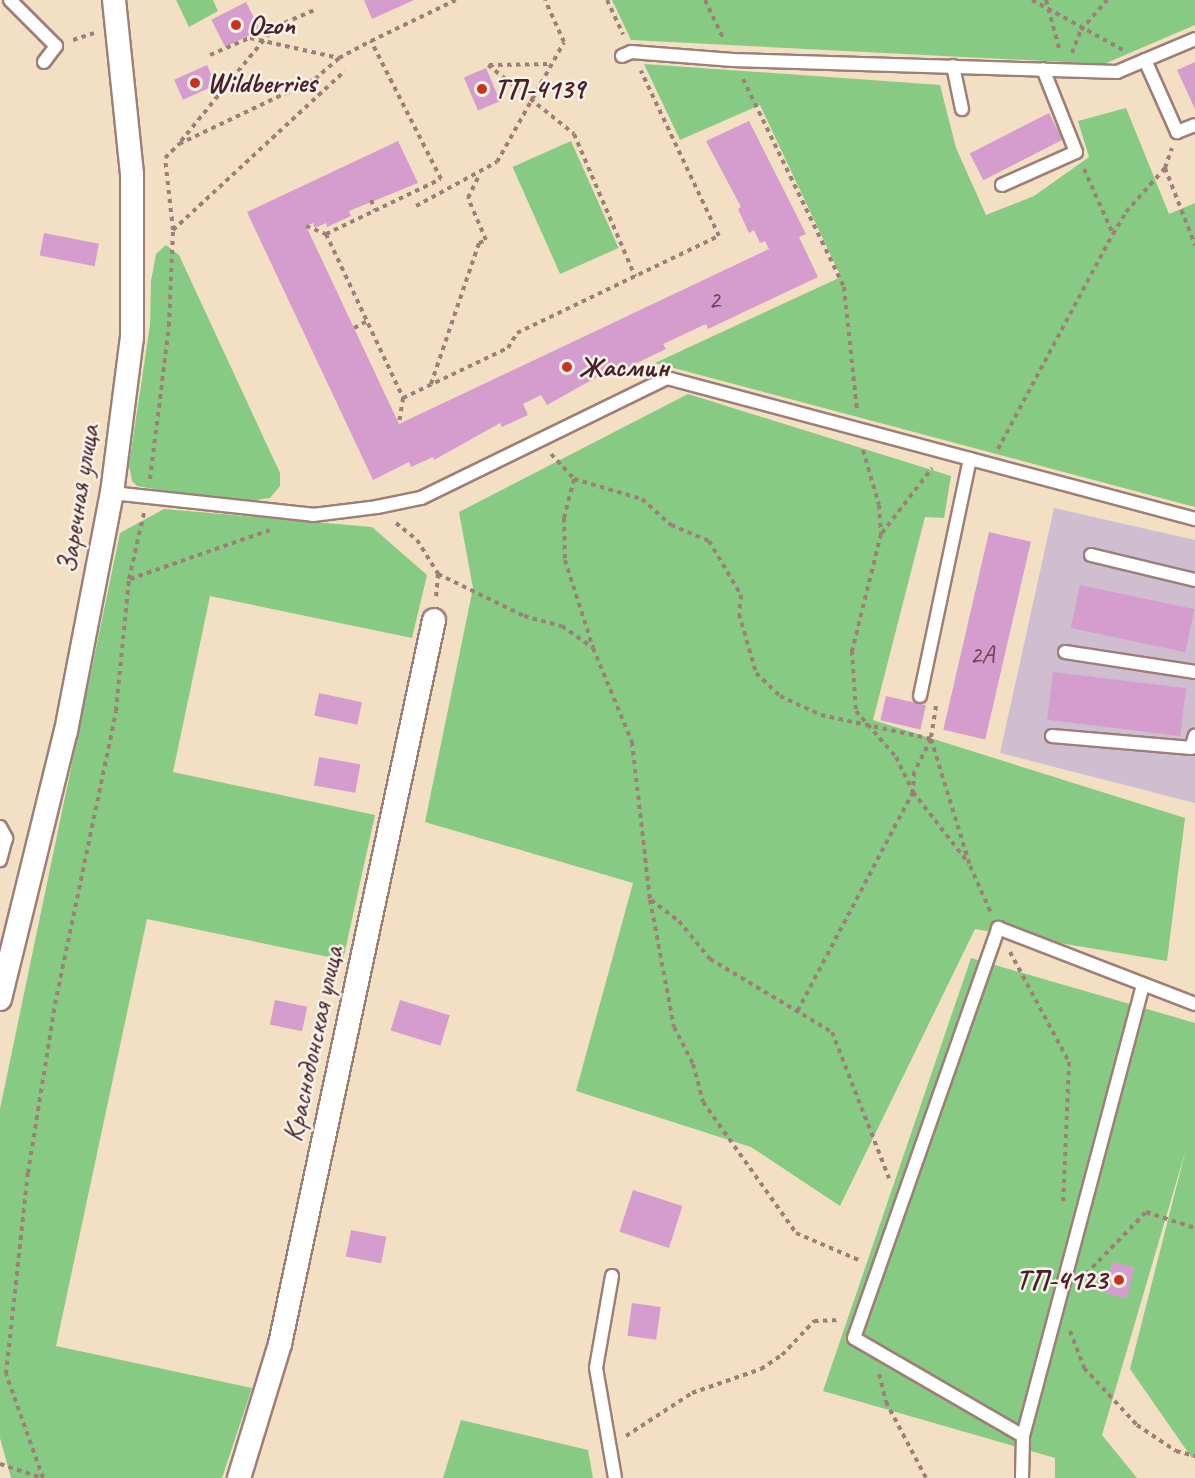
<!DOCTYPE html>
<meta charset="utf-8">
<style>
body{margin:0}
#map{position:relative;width:1195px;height:1478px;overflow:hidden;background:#f3dfc4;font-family:Caveat,sans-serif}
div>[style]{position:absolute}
.industrial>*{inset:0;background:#cebed0}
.green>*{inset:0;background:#87ca83;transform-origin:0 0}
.building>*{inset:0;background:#d49dcd;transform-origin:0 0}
.path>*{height:4px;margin-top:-2px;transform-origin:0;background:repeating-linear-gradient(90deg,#9e7f78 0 4.5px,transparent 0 9px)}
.roads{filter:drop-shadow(2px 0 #9e7f78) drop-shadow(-2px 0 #9e7f78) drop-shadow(0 2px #9e7f78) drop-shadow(0 -2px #9e7f78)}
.lane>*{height:12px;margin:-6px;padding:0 6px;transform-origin:6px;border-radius:6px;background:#fff}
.street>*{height:22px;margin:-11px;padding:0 11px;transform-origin:11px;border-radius:11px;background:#fff}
.dots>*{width:16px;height:16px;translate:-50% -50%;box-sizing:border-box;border:3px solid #f7f3e8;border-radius:50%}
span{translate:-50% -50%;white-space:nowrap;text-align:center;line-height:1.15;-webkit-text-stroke:5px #f7f3e8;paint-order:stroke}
.number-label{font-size:26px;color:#6c3e54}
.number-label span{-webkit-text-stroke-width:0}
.poi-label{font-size:28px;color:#4a1f2b;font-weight:700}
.left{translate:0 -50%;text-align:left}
.right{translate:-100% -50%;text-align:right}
.street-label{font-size:28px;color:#4a1f2b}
</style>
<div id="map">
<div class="industrial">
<div style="clip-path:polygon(1054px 508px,1195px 540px,1195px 803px,1000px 753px)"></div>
</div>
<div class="green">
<div style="clip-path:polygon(176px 0,213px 0,218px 11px,189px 27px)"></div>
<div style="clip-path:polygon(612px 0,1195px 0,1195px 25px,1104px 64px,631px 40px)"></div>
<div style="clip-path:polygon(644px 64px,940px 85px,956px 148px,986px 215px,1034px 196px,1089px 157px,1078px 121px,1126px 108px,1169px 214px,1195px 203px,1195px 507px,655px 363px,841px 277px,760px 105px,680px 140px)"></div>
<div style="left:571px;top:141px;width:117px;height:64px;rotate:66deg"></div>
<div style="clip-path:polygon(166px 245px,179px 255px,280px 473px,280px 486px,270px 498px,248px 501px,160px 490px,137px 486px,132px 481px,129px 465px,150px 325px,151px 281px,156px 254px)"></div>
<div style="clip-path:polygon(688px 394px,951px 476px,944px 518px,925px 517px,873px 720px,1185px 818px,1167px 961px,975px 929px,840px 1206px,751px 1147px,576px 1091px,633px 883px,425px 822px,473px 588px,459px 512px)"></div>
<div style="clip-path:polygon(164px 509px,372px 527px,427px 575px,412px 638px,210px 596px,173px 772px,375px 815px,343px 960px,147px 919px,56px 1346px,252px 1388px,222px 1478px,11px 1478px,0 1438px,0 1109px,120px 533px)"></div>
<div style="clip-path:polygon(971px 958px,1195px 1023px,1195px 1454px,1192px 1458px,1130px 1369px,1186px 1149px,1102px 1435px,1137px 1478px,1055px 1478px,1055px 1458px,823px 1391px)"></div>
<div style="clip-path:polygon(461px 1420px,588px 1450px,593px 1478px,443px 1478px)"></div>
</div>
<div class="building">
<div style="clip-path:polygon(364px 0,414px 0,372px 19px)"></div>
<div style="left:246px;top:2px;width:31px;height:39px;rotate:63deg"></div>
<div style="clip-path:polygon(1195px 62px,1195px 109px,1177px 70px)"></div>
<div style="left:207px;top:65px;width:22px;height:36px;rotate:66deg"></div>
<div style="left:486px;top:68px;width:36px;height:24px;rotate:67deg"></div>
<div style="left:1049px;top:113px;width:30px;height:89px;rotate:63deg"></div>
<div style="clip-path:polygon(749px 121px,806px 234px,799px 237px,818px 277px,708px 329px,706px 324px,663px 344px,666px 349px,616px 373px,613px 368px,547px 405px,541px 395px,523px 404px,528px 415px,502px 427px,500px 423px,434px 460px,433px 457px,411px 467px,409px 462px,373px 480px,247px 212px,398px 141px,418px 183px,349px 211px,351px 216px,327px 227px,326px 223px,315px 228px,313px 223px,306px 226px,399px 424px,769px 249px,765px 241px,760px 243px,754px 230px,749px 233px,738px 209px,741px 207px,706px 141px)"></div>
<div style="left:44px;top:233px;width:56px;height:23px;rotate:11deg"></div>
<div style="left:989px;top:532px;width:43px;height:203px;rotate:13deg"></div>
<div style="left:1080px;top:585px;width:117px;height:44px;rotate:12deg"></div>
<div style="left:1053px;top:672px;width:134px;height:48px;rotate:7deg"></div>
<div style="left:319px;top:693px;width:44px;height:23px;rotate:12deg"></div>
<div style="left:886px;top:696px;width:41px;height:25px;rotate:13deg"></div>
<div style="left:319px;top:757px;width:42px;height:29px;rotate:10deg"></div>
<div style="left:275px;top:1000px;width:33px;height:25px;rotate:12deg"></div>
<div style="left:400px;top:1000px;width:52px;height:32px;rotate:17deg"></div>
<div style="left:633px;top:1190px;width:52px;height:44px;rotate:18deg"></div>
<div style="left:351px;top:1230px;width:36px;height:27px;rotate:11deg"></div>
<div style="left:1112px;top:1262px;width:23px;height:32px;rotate:13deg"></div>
<div style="left:632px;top:1303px;width:29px;height:33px;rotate:8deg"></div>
</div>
<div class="path">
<div style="left:607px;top:0;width:38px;rotate:65deg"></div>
<div style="left:705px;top:0;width:44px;rotate:64.6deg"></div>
<div style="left:1032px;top:0;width:104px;rotate:28.8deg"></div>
<div style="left:1046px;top:0;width:54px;rotate:74.9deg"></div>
<div style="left:250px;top:38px;width:91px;rotate:12.7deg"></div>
<div style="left:73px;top:40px;width:22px;rotate:-18deg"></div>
<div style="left:1072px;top:53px;width:25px;rotate:-69deg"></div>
<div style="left:1081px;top:30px;width:40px;rotate:-49deg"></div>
<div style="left:210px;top:55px;width:116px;rotate:-23.3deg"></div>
<div style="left:488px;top:65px;width:110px;rotate:38.7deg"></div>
<div style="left:574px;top:134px;width:155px;rotate:66.8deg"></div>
<div style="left:489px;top:65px;width:61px;rotate:-0.9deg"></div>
<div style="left:743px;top:79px;width:231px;rotate:64.1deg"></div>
<div style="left:844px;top:287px;width:125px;rotate:84deg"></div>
<div style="left:181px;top:141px;width:150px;rotate:-50.7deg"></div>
<div style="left:1165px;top:168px;width:83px;rotate:68.7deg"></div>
<div style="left:1084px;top:169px;width:71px;rotate:66deg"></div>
<div style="left:371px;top:200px;width:11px;rotate:68deg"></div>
<div style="left:416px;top:206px;width:92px;rotate:-28.5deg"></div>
<div style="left:497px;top:162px;width:137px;rotate:-60.8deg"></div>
<div style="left:564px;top:42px;width:46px;rotate:-114.3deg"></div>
<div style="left:306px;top:226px;width:22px;rotate:22deg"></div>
<div style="left:326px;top:234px;width:181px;rotate:64.8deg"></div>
<div style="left:403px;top:398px;width:26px;rotate:99deg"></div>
<div style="left:173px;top:230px;width:234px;rotate:-42.8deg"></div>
<div style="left:326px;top:234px;width:127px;rotate:-25.6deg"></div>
<div style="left:441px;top:179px;width:155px;rotate:-116.9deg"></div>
<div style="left:354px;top:328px;width:15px;rotate:-28deg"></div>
<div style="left:431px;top:384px;width:149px;rotate:-71.2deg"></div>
<div style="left:479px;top:243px;width:8px;rotate:-23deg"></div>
<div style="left:486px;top:240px;width:46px;rotate:-113.2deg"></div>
<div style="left:468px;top:198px;width:25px;rotate:-64deg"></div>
<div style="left:403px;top:398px;width:116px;rotate:-25.5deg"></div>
<div style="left:508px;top:348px;width:17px;rotate:-59deg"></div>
<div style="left:517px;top:333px;width:224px;rotate:-25.7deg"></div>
<div style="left:719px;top:236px;width:183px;rotate:-115.3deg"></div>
<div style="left:998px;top:449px;width:244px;rotate:-61.9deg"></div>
<div style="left:1113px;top:234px;width:26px;rotate:-59deg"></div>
<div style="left:1126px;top:212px;width:59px;rotate:-48.4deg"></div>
<div style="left:1165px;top:168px;width:21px;rotate:-71deg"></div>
<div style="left:863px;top:450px;width:57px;rotate:73.8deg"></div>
<div style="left:879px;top:505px;width:29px;rotate:86deg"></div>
<div style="left:881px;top:534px;width:121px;rotate:103.9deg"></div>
<div style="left:852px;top:651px;width:60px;rotate:86.2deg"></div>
<div style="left:856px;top:711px;width:61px;rotate:49deg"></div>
<div style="left:896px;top:757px;width:39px;rotate:64deg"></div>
<div style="left:913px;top:792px;width:91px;rotate:52.1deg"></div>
<div style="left:551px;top:454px;width:34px;rotate:47deg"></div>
<div style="left:574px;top:479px;width:40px;rotate:104.4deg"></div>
<div style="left:564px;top:518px;width:42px;rotate:88.6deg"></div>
<div style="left:565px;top:560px;width:92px;rotate:72.3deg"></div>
<div style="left:593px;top:648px;width:102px;rotate:67.5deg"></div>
<div style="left:632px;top:742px;width:159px;rotate:83.5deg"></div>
<div style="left:650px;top:900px;width:129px;rotate:79.3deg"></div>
<div style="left:674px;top:1027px;width:42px;rotate:62.8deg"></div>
<div style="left:693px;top:1064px;width:39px;rotate:75deg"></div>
<div style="left:703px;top:1102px;width:161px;rotate:54.6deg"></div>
<div style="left:796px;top:1233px;width:71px;rotate:23.3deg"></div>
<div style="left:150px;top:479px;width:154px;rotate:-82.9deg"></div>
<div style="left:169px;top:326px;width:96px;rotate:-87.6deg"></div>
<div style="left:173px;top:230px;width:72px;rotate:-96.3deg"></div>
<div style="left:165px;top:158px;width:20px;rotate:-45deg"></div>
<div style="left:179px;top:144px;width:151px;rotate:-25.5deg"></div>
<div style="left:315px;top:79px;width:32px;rotate:-41deg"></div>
<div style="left:339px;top:58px;width:36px;rotate:-28deg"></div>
<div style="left:371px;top:41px;width:94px;rotate:-25.8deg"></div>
<div style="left:574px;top:479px;width:71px;rotate:16.4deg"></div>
<div style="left:642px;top:499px;width:39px;rotate:42deg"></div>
<div style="left:671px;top:525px;width:41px;rotate:22.8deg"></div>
<div style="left:709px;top:541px;width:63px;rotate:59.3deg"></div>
<div style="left:741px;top:595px;width:19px;rotate:96deg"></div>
<div style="left:739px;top:614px;width:61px;rotate:73.9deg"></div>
<div style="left:756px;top:673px;width:33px;rotate:44deg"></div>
<div style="left:780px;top:696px;width:45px;rotate:24.9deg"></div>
<div style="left:821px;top:715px;width:113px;rotate:12.3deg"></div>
<div style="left:931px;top:739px;width:37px;rotate:117deg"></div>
<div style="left:914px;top:772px;width:20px;rotate:93deg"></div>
<div style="left:913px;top:792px;width:249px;rotate:117.8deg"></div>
<div style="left:396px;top:523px;width:27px;rotate:39deg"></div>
<div style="left:417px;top:540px;width:40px;rotate:58deg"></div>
<div style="left:438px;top:574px;width:25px;rotate:95deg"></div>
<div style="left:882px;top:533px;width:82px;rotate:-52.4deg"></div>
<div style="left:438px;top:574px;width:96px;rotate:26deg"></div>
<div style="left:524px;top:616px;width:39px;rotate:15deg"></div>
<div style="left:562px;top:626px;width:38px;rotate:35deg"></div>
<div style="left:130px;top:579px;width:148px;rotate:-19.3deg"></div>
<div style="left:936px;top:706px;width:33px;rotate:99deg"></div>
<div style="left:931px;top:739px;width:133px;rotate:72.9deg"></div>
<div style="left:970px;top:866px;width:51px;rotate:65.9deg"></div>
<div style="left:651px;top:900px;width:35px;rotate:37deg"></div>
<div style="left:679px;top:921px;width:49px;rotate:50.8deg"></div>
<div style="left:710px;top:959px;width:142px;rotate:30.9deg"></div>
<div style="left:832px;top:1032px;width:157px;rotate:68.7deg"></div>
<div style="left:1010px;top:952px;width:125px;rotate:61.8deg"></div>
<div style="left:1069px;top:1062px;width:144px;rotate:92.4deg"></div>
<div style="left:1086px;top:1274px;width:86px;rotate:-45.9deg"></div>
<div style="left:1146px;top:1212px;width:52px;rotate:18.1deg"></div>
<div style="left:1070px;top:1331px;width:40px;rotate:69deg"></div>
<div style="left:1084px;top:1368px;width:78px;rotate:47.1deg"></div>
<div style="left:1137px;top:1425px;width:47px;rotate:33.7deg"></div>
<div style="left:1176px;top:1451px;width:20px;rotate:15deg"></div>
<div style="left:879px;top:1374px;width:29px;rotate:76deg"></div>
<div style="left:886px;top:1402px;width:86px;rotate:62.2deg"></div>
<div style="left:626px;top:1436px;width:79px;rotate:-33.1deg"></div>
<div style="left:692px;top:1393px;width:73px;rotate:-19.2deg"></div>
<div style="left:761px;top:1369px;width:25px;rotate:-34deg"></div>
<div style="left:782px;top:1355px;width:47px;rotate:-46.7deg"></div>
<div style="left:814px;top:1321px;width:26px;rotate:-2deg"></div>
<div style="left:0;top:1464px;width:44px;rotate:18.4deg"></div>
<div style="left:43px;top:1478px;width:110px;rotate:-109.6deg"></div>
<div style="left:6px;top:1374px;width:202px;rotate:-83.8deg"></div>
<div style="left:28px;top:1173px;width:171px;rotate:-80.9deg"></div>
<div style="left:55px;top:1004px;width:299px;rotate:-78.2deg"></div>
<div style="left:116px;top:711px;width:133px;rotate:-84.4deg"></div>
<div style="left:129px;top:579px;width:68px;rotate:-77.2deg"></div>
</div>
<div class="roads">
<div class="lane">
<div style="left:10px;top:0;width:65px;rotate:45deg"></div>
<div style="left:56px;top:46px;width:20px;rotate:127deg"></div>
<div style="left:622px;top:56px;width:10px;rotate:-24deg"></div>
<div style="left:631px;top:52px;width:102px;rotate:4.5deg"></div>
<div style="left:733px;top:60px;width:384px;rotate:1.8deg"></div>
<div style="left:1117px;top:72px;width:85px;rotate:-22.9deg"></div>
<div style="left:1145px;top:60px;width:79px;rotate:66deg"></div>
<div style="left:1177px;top:132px;width:19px;rotate:-21deg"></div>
<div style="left:953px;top:66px;width:44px;rotate:78.2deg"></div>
<div style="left:1002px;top:185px;width:81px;rotate:-24deg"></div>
<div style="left:1076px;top:152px;width:89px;rotate:-111.7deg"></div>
<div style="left:112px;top:493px;width:202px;rotate:6.2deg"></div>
<div style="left:313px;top:515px;width:64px;rotate:-7.1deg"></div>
<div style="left:377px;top:507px;width:45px;rotate:-11.6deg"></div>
<div style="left:421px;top:498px;width:274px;rotate:-26deg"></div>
<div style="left:667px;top:378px;width:547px;rotate:14.95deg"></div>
<div style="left:1091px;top:555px;width:107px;rotate:13.5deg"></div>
<div style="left:1065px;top:652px;width:132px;rotate:8.7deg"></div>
<div style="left:920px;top:696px;width:242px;rotate:-78.1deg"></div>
<div style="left:1052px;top:736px;width:140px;rotate:4.9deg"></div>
<div style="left:1191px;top:748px;width:13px;rotate:-72deg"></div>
<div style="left:0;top:827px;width:13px;rotate:61deg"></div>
<div style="left:6px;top:838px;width:23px;rotate:105deg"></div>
<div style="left:612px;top:1276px;width:93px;rotate:99.9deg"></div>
<div style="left:596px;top:1368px;width:112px;rotate:80.2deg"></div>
<div style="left:1023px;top:1436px;width:195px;rotate:-149.9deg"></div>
<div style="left:854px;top:1338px;width:435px;rotate:-70.6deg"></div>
<div style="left:998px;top:928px;width:211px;rotate:21.1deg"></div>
<div style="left:1022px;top:1478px;width:42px;rotate:-88.6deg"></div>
<div style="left:1023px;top:1436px;width:467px;rotate:-75.1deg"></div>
</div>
<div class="street">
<div style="left:0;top:999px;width:276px;rotate:-76.2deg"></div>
<div style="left:66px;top:731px;width:242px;rotate:-79.1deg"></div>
<div style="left:112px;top:493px;width:157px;rotate:-82.7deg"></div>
<div style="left:132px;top:337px;width:163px;rotate:-90deg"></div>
<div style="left:132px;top:174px;width:175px;rotate:-95.9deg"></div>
<div style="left:239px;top:1478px;width:140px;rotate:-73deg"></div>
<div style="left:280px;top:1344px;width:740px;rotate:-77.99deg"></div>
</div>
</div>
<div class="dots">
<div style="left:236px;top:25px;background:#c8321e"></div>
<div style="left:195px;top:83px;background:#c8321e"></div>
<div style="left:482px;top:89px;background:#c8321e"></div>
<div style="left:567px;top:367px;background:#c8321e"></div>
<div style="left:1119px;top:1280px;background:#c8321e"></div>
</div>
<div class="number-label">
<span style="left:714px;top:300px">2</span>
<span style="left:982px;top:655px">2А</span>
</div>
<div class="poi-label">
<span class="left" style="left:248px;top:25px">Ozon</span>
<span class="left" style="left:207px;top:83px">Wildberries</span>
<span class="left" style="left:494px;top:89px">ТП-4139</span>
<span class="left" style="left:579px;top:367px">Жасмин</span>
<span class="right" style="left:1107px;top:1280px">ТП-4123</span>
</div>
<div class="street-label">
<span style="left:78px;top:499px;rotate:-81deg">Заречная улица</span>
<span style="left:313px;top:1044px;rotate:-78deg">Краснодонская улица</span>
</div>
</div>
